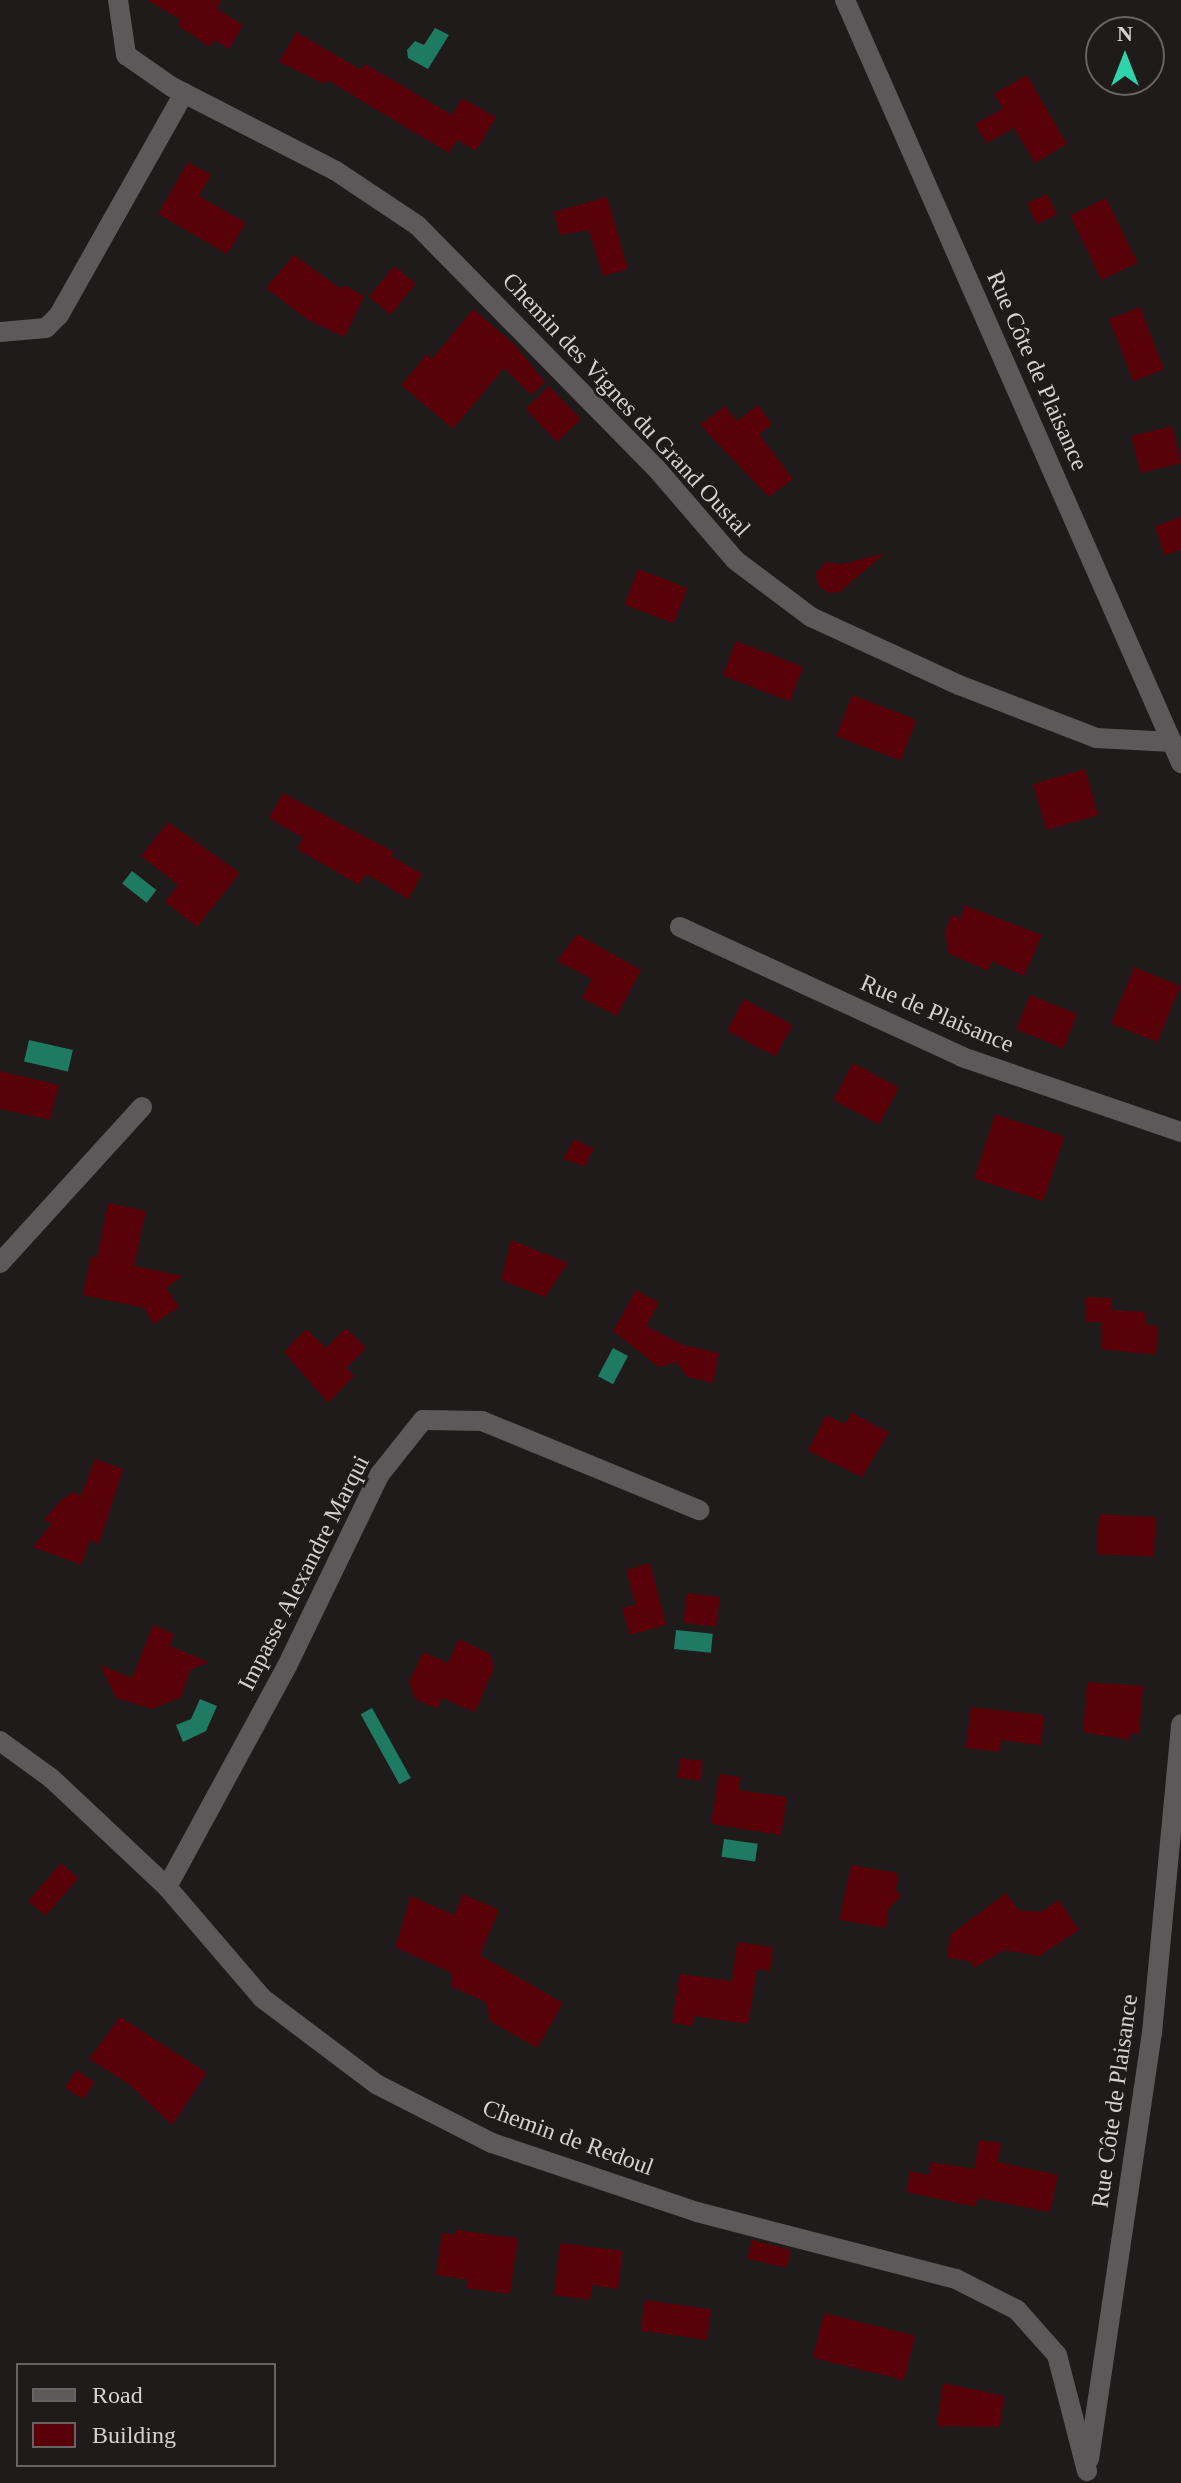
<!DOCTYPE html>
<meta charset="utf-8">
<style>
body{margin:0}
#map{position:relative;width:1181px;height:2483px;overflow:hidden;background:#1f1b1b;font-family:"Times New Roman",serif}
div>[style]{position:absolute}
.water>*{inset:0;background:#1e7b62;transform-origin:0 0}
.building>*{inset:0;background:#580108;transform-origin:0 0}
.minor>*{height:20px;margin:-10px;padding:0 10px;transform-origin:10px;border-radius:10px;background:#5b5959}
span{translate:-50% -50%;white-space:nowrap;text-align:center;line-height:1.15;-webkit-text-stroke:6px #1f1b1b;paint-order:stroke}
.street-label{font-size:24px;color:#d4d1d1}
.legend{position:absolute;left:16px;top:2363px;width:260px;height:104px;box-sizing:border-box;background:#1f1b1b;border:2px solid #676464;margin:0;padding:10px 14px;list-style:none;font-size:24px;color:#d4d1d1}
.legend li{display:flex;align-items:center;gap:16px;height:40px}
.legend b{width:40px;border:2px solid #676464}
.north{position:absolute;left:1085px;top:16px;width:80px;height:80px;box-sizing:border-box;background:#1f1b1b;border:2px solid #676464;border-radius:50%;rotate:0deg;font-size:22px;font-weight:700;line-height:32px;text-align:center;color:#d4d1d1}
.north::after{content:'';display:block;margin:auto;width:28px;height:36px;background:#30d4aa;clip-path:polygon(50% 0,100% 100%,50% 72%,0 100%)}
</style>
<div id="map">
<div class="water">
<div style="clip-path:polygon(435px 28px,449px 35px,428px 69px,408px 58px,407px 50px,415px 41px,424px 45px)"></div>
<div style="left:132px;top:871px;width:31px;height:16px;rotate:38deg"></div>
<div style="left:29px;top:1040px;width:45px;height:22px;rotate:13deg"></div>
<div style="left:613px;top:1348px;width:17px;height:32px;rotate:28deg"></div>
<div style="left:676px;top:1630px;width:37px;height:19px;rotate:6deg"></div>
<div style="clip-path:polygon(200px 1699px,217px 1706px,206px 1731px,183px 1742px,176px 1725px,191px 1719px)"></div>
<div style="left:372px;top:1708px;width:80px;height:13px;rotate:61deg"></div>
<div style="left:724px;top:1839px;width:34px;height:18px;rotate:8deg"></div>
</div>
<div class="building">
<div style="clip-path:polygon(147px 0,221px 0,217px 9px,243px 25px,229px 49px,214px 40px,210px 47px,177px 25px,181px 20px)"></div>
<div style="clip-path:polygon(296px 32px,361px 70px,365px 64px,452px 115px,462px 98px,496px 117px,476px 151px,457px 140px,449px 153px,327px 80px,325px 84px,279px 62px)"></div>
<div style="clip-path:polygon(1027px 75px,1067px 144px,1035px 163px,1014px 128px,987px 143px,975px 124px,1003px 109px,994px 94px)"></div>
<div style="clip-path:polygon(188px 162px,211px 175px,199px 196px,246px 223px,227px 254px,158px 214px)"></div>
<div style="left:1047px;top:194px;width:23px;height:22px;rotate:65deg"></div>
<div style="clip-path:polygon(607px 197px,628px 269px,603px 276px,589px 230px,560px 235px,554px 212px)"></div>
<div style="left:1106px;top:198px;width:72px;height:40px;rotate:64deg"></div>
<div style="clip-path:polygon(294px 255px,341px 289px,344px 285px,364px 296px,345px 337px,308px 320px,266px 288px)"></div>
<div style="left:394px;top:266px;width:28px;height:40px;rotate:39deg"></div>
<div style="left:1140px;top:307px;width:67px;height:33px;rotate:69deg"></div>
<div style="clip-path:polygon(473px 309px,514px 344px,545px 382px,531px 395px,504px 368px,453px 429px,401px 385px,427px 354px,432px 359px)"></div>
<div style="left:549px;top:386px;width:46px;height:33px;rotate:46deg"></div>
<div style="clip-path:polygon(758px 405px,772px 424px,759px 434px,793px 479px,769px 497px,700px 425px,725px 406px,737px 421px)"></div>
<div style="left:1172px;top:426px;width:38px;height:42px;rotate:76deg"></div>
<div style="clip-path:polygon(1181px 517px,1181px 550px,1164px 555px,1155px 526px)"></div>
<div style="clip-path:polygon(885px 553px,840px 592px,827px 593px,817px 584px,816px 573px,826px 562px,842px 564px)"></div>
<div style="left:638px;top:569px;width:53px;height:38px;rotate:21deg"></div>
<div style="left:736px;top:641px;width:72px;height:37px;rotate:21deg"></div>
<div style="left:852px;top:695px;width:69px;height:44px;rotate:21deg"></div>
<div style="left:1085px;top:769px;width:48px;height:54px;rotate:74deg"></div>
<div style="clip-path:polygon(283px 793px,394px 852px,391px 856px,422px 874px,408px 899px,366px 874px,359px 885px,297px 849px,303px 838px,269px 818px)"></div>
<div style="clip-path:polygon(168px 822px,240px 873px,197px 927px,165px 902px,178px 885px,141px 856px)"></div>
<div style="clip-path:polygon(964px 905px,1042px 935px,1024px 976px,992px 961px,988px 971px,948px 953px,945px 931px,952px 915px,961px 919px)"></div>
<div style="clip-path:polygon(577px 934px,641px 970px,617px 1016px,582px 998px,592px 979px,557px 961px)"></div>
<div style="left:1134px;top:967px;width:50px;height:61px;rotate:22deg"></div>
<div style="left:1030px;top:995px;width:51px;height:37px;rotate:22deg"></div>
<div style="left:744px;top:999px;width:55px;height:36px;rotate:28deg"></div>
<div style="left:853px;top:1063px;width:52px;height:42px;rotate:28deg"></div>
<div style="clip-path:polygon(0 1071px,59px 1085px,50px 1120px,0 1109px)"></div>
<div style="left:995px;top:1114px;width:73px;height:68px;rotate:18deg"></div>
<div style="clip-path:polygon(574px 1139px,594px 1149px,585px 1166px,563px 1159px)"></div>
<div style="clip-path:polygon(108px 1203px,146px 1211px,134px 1266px,183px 1276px,166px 1288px,179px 1307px,154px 1324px,144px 1308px,83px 1295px,91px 1256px,97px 1258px)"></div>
<div style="clip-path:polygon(511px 1240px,568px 1263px,545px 1297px,501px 1280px)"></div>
<div style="clip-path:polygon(636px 1290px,659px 1303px,646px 1326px,683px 1345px,719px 1353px,713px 1383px,687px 1377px,677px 1362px,659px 1367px,613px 1331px)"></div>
<div style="clip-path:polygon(1086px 1297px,1112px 1298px,1112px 1310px,1146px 1312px,1145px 1325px,1158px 1326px,1156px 1355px,1101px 1349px,1102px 1322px,1085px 1322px)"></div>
<div style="clip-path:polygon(346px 1328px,366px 1348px,346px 1368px,354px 1376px,328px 1403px,284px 1352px,306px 1329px,326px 1348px)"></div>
<div style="clip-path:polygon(851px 1413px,889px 1432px,862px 1477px,808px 1451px,826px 1415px,845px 1424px)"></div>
<div style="clip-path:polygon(95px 1459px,123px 1469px,99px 1544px,90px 1540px,81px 1565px,33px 1547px,52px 1523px,44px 1520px,61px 1500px,73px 1492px,81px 1496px)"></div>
<div style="left:1099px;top:1514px;width:57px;height:40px;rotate:3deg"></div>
<div style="clip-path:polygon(650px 1563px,666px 1625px,630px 1635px,622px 1608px,636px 1605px,626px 1570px)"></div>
<div style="left:687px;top:1593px;width:33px;height:30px;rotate:7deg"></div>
<div style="clip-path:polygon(153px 1625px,174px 1634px,170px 1646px,209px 1662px,190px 1670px,181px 1697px,152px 1709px,116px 1698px,100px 1665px,132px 1678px)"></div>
<div style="clip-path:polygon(459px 1639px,490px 1654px,494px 1668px,475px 1712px,442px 1698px,437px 1709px,415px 1699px,409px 1682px,423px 1652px,448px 1663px)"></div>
<div style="clip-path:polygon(1087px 1682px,1143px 1686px,1139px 1734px,1130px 1733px,1130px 1740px,1083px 1732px)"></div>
<div style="clip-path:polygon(971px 1707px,1044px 1715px,1041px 1745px,1001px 1740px,1000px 1752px,966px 1748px)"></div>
<div style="left:680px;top:1758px;width:23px;height:20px;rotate:7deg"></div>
<div style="clip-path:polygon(719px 1774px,741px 1777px,739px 1790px,787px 1797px,781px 1835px,711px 1824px)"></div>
<div style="left:61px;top:1863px;width:23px;height:50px;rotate:41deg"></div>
<div style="clip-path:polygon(851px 1865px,898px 1873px,896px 1889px,901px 1897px,889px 1908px,886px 1928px,839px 1920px)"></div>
<div style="clip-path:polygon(1006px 1893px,1018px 1910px,1041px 1912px,1059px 1900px,1079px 1930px,1039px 1956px,1004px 1950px,974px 1968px,970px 1961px,947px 1958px,950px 1935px)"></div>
<div style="clip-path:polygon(463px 1894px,499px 1910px,480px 1955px,563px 2003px,537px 2048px,490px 2021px,486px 2002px,452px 1987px,452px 1973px,395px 1947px,411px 1896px,454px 1915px)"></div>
<div style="clip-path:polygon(737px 1942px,773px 1947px,770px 1971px,757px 1969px,748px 2024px,694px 2016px,692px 2026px,672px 2023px,680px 1974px,732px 1981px)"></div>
<div style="clip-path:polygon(120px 2017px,207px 2073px,172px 2125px,129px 2084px,89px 2059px)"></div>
<div style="left:76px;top:2070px;width:22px;height:21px;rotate:32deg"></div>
<div style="clip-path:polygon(979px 2140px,1001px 2143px,998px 2162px,1058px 2175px,1050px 2212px,977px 2198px,976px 2207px,906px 2192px,910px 2171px,929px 2175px,931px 2162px,974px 2169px)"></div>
<div style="clip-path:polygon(456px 2230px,518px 2238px,510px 2294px,466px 2288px,468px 2280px,436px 2275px,442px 2233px,455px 2235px)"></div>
<div style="left:752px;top:2240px;width:40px;height:19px;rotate:14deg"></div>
<div style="clip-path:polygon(560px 2243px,623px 2251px,618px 2289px,592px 2285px,590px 2300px,554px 2295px)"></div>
<div style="left:645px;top:2300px;width:67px;height:31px;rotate:8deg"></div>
<div style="left:824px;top:2313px;width:94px;height:46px;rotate:14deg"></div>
<div style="clip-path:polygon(943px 2383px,1004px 2396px,1000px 2427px,937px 2426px)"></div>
</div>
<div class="minor">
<div style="left:118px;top:0;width:56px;rotate:81.7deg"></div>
<div style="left:126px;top:55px;width:56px;rotate:34.8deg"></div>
<div style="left:172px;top:87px;width:184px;rotate:27.1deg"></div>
<div style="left:336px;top:171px;width:97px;rotate:33.7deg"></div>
<div style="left:417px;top:225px;width:341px;rotate:45.5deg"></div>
<div style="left:656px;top:468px;width:121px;rotate:49.3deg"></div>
<div style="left:735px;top:560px;width:95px;rotate:36.9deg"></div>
<div style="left:811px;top:617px;width:163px;rotate:24.7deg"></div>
<div style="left:959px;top:685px;width:147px;rotate:21.1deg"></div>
<div style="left:1096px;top:738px;width:76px;rotate:3deg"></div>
<div style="left:845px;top:0;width:834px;rotate:66.23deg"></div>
<div style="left:0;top:332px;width:46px;rotate:-5deg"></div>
<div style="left:46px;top:328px;width:18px;rotate:-45deg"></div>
<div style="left:59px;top:315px;width:255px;rotate:-60.6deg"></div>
<div style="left:680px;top:927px;width:311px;rotate:24.7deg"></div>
<div style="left:962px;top:1057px;width:231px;rotate:18.9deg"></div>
<div style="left:0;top:1263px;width:211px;rotate:-47.7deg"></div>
<div style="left:0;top:1741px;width:63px;rotate:36deg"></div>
<div style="left:51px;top:1778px;width:159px;rotate:43.2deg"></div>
<div style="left:167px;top:1887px;width:146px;rotate:49.4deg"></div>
<div style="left:262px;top:1998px;width:143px;rotate:37deg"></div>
<div style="left:376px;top:2084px;width:130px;rotate:27deg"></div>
<div style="left:492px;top:2143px;width:216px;rotate:18.6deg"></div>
<div style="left:697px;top:2212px;width:268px;rotate:14.5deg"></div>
<div style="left:956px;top:2279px;width:68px;rotate:26.9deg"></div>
<div style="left:1017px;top:2310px;width:60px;rotate:48.4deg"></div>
<div style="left:1057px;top:2355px;width:120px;rotate:75.5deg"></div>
<div style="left:167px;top:1887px;width:251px;rotate:-61.5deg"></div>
<div style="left:287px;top:1666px;width:213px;rotate:-64.2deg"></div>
<div style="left:380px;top:1474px;width:69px;rotate:-51.5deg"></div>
<div style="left:423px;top:1420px;width:59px;rotate:1deg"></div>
<div style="left:482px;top:1421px;width:235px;rotate:22.3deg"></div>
<div style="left:1089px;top:2459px;width:431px;rotate:-81.6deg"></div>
<div style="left:1152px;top:2033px;width:310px;rotate:-84.6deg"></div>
</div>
<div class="street-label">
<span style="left:1037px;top:371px;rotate:66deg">Rue Côte de Plaisance</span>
<span style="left:626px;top:405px;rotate:47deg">Chemin des Vignes du Grand Oustal</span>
<span style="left:937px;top:1014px;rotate:23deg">Rue de Plaisance</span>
<span style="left:304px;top:1573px;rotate:-63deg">Impasse Alexandre Marqui</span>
<span style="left:1115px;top:2101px;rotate:-82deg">Rue Côte de Plaisance</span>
<span style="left:568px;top:2138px;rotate:20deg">Chemin de Redoul</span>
</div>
<ul class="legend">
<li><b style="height:10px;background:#5b5959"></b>Road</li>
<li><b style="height:22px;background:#580108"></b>Building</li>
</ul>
<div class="north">N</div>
</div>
